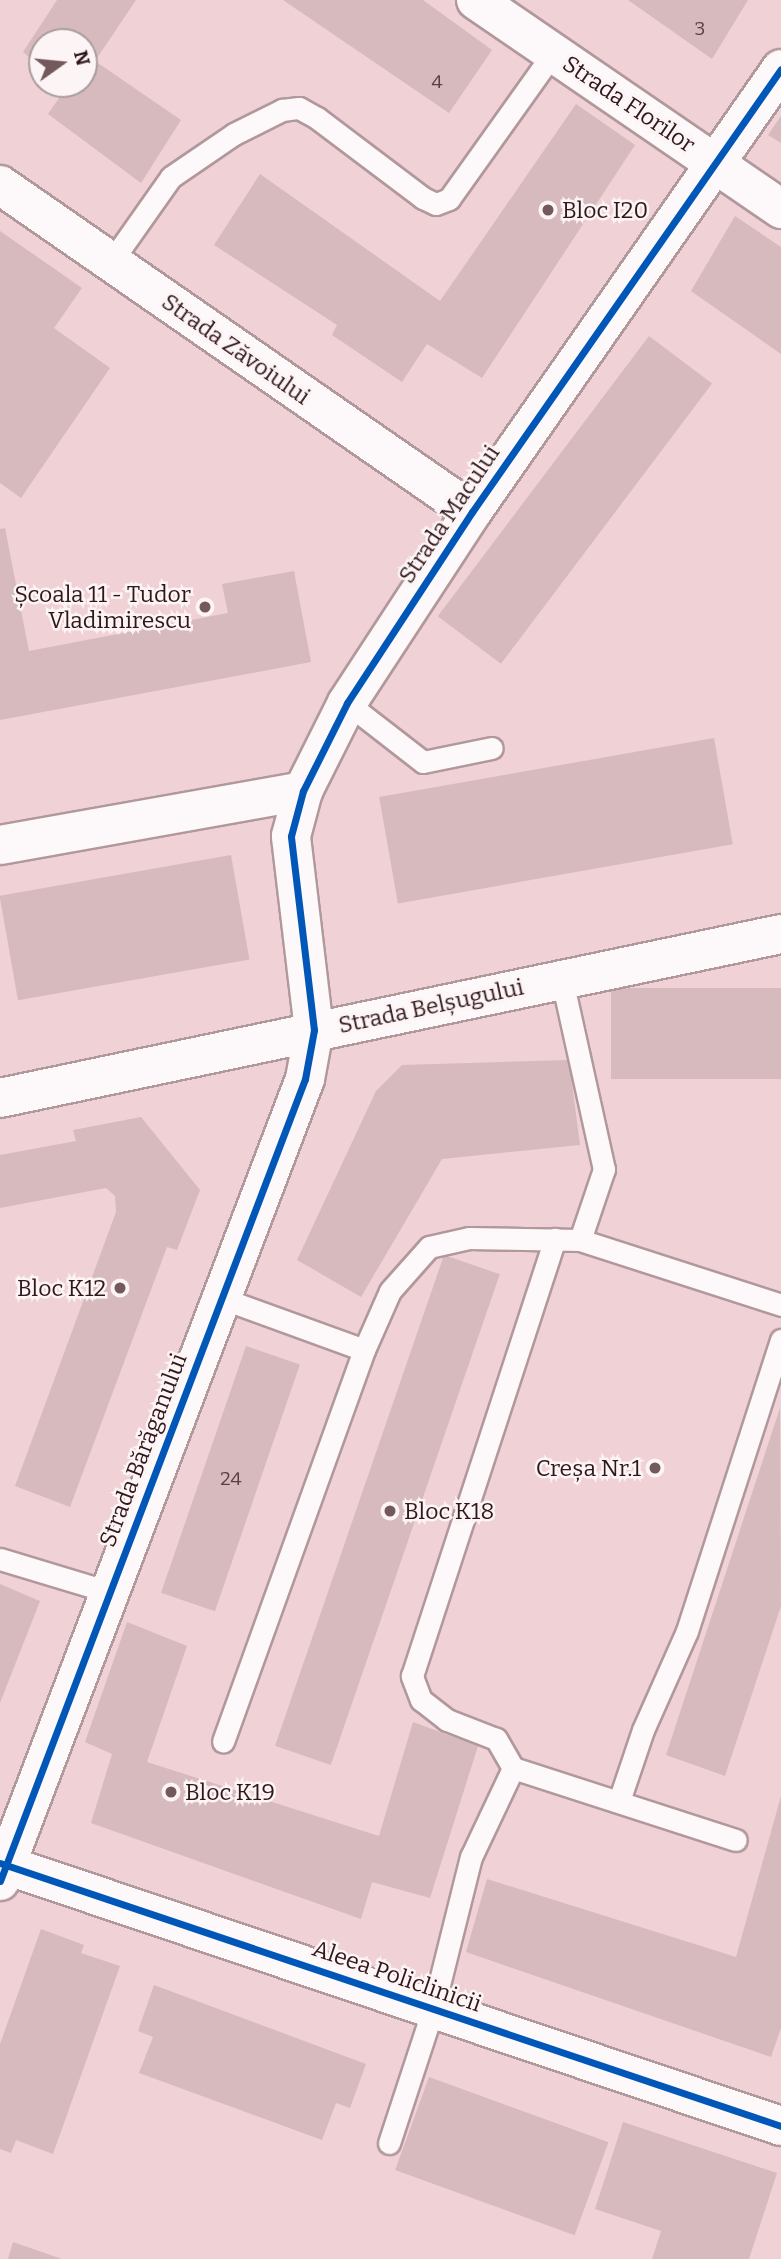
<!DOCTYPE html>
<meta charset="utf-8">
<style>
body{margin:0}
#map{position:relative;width:781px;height:2259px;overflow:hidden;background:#f0d1d5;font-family:Bitter,serif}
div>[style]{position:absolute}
.building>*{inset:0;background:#d7babe;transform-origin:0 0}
.roads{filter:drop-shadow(2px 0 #b1989b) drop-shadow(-2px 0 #b1989b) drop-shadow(0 2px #b1989b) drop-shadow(0 -2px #b1989b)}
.service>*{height:21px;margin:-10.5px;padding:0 10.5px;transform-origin:10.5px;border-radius:10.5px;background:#fdf8f9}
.minor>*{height:38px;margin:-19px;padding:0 19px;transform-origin:19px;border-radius:19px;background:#fdf8f9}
.cycleway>*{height:7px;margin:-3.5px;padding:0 3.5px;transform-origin:3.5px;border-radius:3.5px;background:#0057b8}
.dots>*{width:19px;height:19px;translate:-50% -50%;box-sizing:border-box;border:4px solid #fcf4f5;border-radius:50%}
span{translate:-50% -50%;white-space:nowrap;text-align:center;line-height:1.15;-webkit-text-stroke:5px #fcf4f5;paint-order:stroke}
.number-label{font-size:19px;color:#5a4044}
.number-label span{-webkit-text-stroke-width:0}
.street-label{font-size:23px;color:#30171b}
.poi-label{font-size:23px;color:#30171b}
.left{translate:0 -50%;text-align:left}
.right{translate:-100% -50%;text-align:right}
.north{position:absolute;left:28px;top:28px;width:70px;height:70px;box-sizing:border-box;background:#fcf4f5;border:2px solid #aa9c9e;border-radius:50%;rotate:75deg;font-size:19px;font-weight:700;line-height:28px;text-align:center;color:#30171b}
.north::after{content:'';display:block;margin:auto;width:24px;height:32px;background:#73585c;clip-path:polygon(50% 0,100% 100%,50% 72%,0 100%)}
</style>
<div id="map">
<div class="building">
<div style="clip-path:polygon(57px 0,136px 0,95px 61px,181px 120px,141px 183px,48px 114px,66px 88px,62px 84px,84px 84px,84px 42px,42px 42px,42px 68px,23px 52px)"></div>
<div style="clip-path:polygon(283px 0,423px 0,492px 50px,449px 113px)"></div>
<div style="clip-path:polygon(628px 0,748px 0,712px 59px)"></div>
<div style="clip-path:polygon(576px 104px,635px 145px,482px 378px,427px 344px,402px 382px,332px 335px,337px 325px,214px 245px,260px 174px,440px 301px)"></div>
<div style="clip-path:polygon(781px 116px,781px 143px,768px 135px)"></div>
<div style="clip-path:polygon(735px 216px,781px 247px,781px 354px,691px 291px)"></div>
<div style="clip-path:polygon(0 231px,82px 288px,54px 328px,110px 368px,21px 498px,0 483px)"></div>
<div style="left:649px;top:336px;width:79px;height:351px;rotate:37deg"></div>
<div style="clip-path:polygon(5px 528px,29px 651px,228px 613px,222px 584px,294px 571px,311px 662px,0 720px,0 529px)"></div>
<div style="left:714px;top:738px;width:108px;height:340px;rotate:80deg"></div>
<div style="left:231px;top:855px;width:106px;height:235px;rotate:80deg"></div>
<div style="left:781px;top:988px;width:91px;height:170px;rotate:90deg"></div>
<div style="clip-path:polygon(569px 1060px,580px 1145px,442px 1159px,361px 1297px,297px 1260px,376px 1091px,402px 1065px)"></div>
<div style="clip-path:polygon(141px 1117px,200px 1190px,177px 1250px,167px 1247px,70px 1507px,15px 1486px,116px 1212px,115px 1196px,106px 1188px,0 1208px,0 1155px,76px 1141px,73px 1130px)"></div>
<div style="left:444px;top:1255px;width:59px;height:519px;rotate:19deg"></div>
<div style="left:246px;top:1346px;width:57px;height:261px;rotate:19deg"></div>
<div style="clip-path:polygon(780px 1408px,781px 1606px,725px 1776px,666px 1755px)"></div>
<div style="clip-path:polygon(0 1584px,40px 1601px,0 1703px)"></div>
<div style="clip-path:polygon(127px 1622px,187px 1646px,147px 1762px,379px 1836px,413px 1722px,478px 1746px,430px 1898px,372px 1882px,361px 1919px,91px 1823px,112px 1754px,85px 1742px)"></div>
<div style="clip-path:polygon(781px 1796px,781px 2028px,771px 2057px,466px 1952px,487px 1879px,736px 1957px)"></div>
<div style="clip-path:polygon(41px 1929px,84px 1945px,81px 1953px,120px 1966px,53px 2154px,16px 2140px,11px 2153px,0 2149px,0 2044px)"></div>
<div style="clip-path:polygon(154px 1985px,366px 2064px,350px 2108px,336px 2103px,322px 2140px,139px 2073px,153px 2037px,138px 2031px)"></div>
<div style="left:429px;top:2077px;width:191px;height:99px;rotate:20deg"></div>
<div style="clip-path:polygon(623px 2122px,777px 2173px,749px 2259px,652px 2259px,661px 2231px,595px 2209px)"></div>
<div style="clip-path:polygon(13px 2242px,62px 2259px,8px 2259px)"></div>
</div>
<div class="roads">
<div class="service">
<div style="left:111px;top:262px;width:104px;rotate:-54.8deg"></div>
<div style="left:171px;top:177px;width:76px;rotate:-34.3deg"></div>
<div style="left:234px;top:134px;width:54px;rotate:-26.6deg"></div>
<div style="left:282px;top:110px;width:17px;rotate:-7deg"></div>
<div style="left:299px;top:108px;width:21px;rotate:29deg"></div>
<div style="left:317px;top:118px;width:133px;rotate:37deg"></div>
<div style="left:423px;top:198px;width:14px;rotate:25deg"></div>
<div style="left:436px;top:204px;width:14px;rotate:-21deg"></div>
<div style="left:449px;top:199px;width:179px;rotate:-54.5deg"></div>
<div style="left:347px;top:703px;width:96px;rotate:37.8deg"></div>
<div style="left:423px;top:762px;width:70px;rotate:-11.5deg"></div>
<div style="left:562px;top:980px;width:194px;rotate:77.5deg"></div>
<div style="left:604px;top:1169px;width:75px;rotate:108.7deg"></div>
<div style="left:221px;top:1298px;width:152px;rotate:20deg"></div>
<div style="left:364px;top:1350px;width:416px;rotate:109.8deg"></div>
<div style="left:364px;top:1350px;width:64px;rotate:-66.2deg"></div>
<div style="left:390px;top:1291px;width:59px;rotate:-48.4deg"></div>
<div style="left:429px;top:1247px;width:41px;rotate:-12.7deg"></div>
<div style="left:469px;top:1238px;width:111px;rotate:1deg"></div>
<div style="left:580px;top:1240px;width:211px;rotate:17.9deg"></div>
<div style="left:0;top:1559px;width:114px;rotate:16.8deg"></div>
<div style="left:513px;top:1768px;width:34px;rotate:-120deg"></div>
<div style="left:496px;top:1739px;width:53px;rotate:-158.8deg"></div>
<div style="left:447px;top:1720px;width:33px;rotate:-142deg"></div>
<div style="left:421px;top:1700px;width:26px;rotate:-111deg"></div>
<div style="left:412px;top:1676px;width:460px;rotate:-71.9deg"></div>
<div style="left:619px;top:1801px;width:75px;rotate:-71.3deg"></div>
<div style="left:643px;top:1730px;width:108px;rotate:-66deg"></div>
<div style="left:687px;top:1631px;width:306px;rotate:-72.1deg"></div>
<div style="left:389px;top:2143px;width:141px;rotate:-71.8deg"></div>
<div style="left:433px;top:2009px;width:157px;rotate:-76deg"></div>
<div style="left:471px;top:1857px;width:98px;rotate:-64.7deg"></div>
<div style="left:513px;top:1768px;width:234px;rotate:17.9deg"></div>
</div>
<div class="minor">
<div style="left:476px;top:0;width:370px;rotate:34.4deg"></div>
<div style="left:0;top:185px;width:574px;rotate:34.71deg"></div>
<div style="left:0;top:845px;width:308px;rotate:-10.1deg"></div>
<div style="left:0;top:1098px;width:798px;rotate:-11.86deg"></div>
<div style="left:0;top:1863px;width:824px;rotate:18.61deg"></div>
<div style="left:0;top:1881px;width:858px;rotate:-69.18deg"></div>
<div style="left:305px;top:1079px;width:50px;rotate:-79.6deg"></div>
<div style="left:314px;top:1030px;width:195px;rotate:-96.8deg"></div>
<div style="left:291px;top:836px;width:47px;rotate:-75.1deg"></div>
<div style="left:303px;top:791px;width:98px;rotate:-63.4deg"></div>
<div style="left:347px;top:703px;width:228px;rotate:-56.8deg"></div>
<div style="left:472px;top:512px;width:540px;rotate:-55.1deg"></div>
</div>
</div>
<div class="cycleway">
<div style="left:0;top:1863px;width:824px;rotate:18.61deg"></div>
<div style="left:0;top:1881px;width:858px;rotate:-69.18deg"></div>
<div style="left:305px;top:1079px;width:50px;rotate:-79.6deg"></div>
<div style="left:314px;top:1030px;width:195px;rotate:-96.8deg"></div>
<div style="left:291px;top:836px;width:47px;rotate:-75.1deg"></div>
<div style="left:303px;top:791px;width:98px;rotate:-63.4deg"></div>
<div style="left:347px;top:703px;width:228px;rotate:-56.8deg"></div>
<div style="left:472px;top:512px;width:540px;rotate:-55.1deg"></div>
</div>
<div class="dots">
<div style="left:548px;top:210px;background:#73585c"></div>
<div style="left:205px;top:607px;background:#73585c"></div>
<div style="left:120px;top:1288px;background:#73585c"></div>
<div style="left:655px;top:1468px;background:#73585c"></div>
<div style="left:390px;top:1511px;background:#73585c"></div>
<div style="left:171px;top:1792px;background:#73585c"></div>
</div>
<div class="number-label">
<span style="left:700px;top:29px">3</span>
<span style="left:437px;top:82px">4</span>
<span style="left:231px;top:1479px">24</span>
</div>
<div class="street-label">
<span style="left:629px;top:104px;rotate:34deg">Strada Florilor</span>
<span style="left:236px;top:349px;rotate:35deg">Strada Zăvoiului</span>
<span style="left:449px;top:514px;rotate:-56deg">Strada Macului</span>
<span style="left:431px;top:1006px;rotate:-12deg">Strada Belșugului</span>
<span style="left:143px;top:1450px;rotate:-69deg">Strada Bărăganului</span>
<span style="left:397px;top:1976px;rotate:19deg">Aleea Policlinicii</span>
</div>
<div class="poi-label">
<span class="left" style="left:562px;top:210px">Bloc I20</span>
<span class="right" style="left:191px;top:607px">Școala 11 - Tudor<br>Vladimirescu</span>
<span class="right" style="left:106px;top:1288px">Bloc K12</span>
<span class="right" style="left:641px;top:1468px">Creșa Nr.1</span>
<span class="left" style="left:404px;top:1511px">Bloc K18</span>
<span class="left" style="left:185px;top:1792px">Bloc K19</span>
</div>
<div class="north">N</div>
</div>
